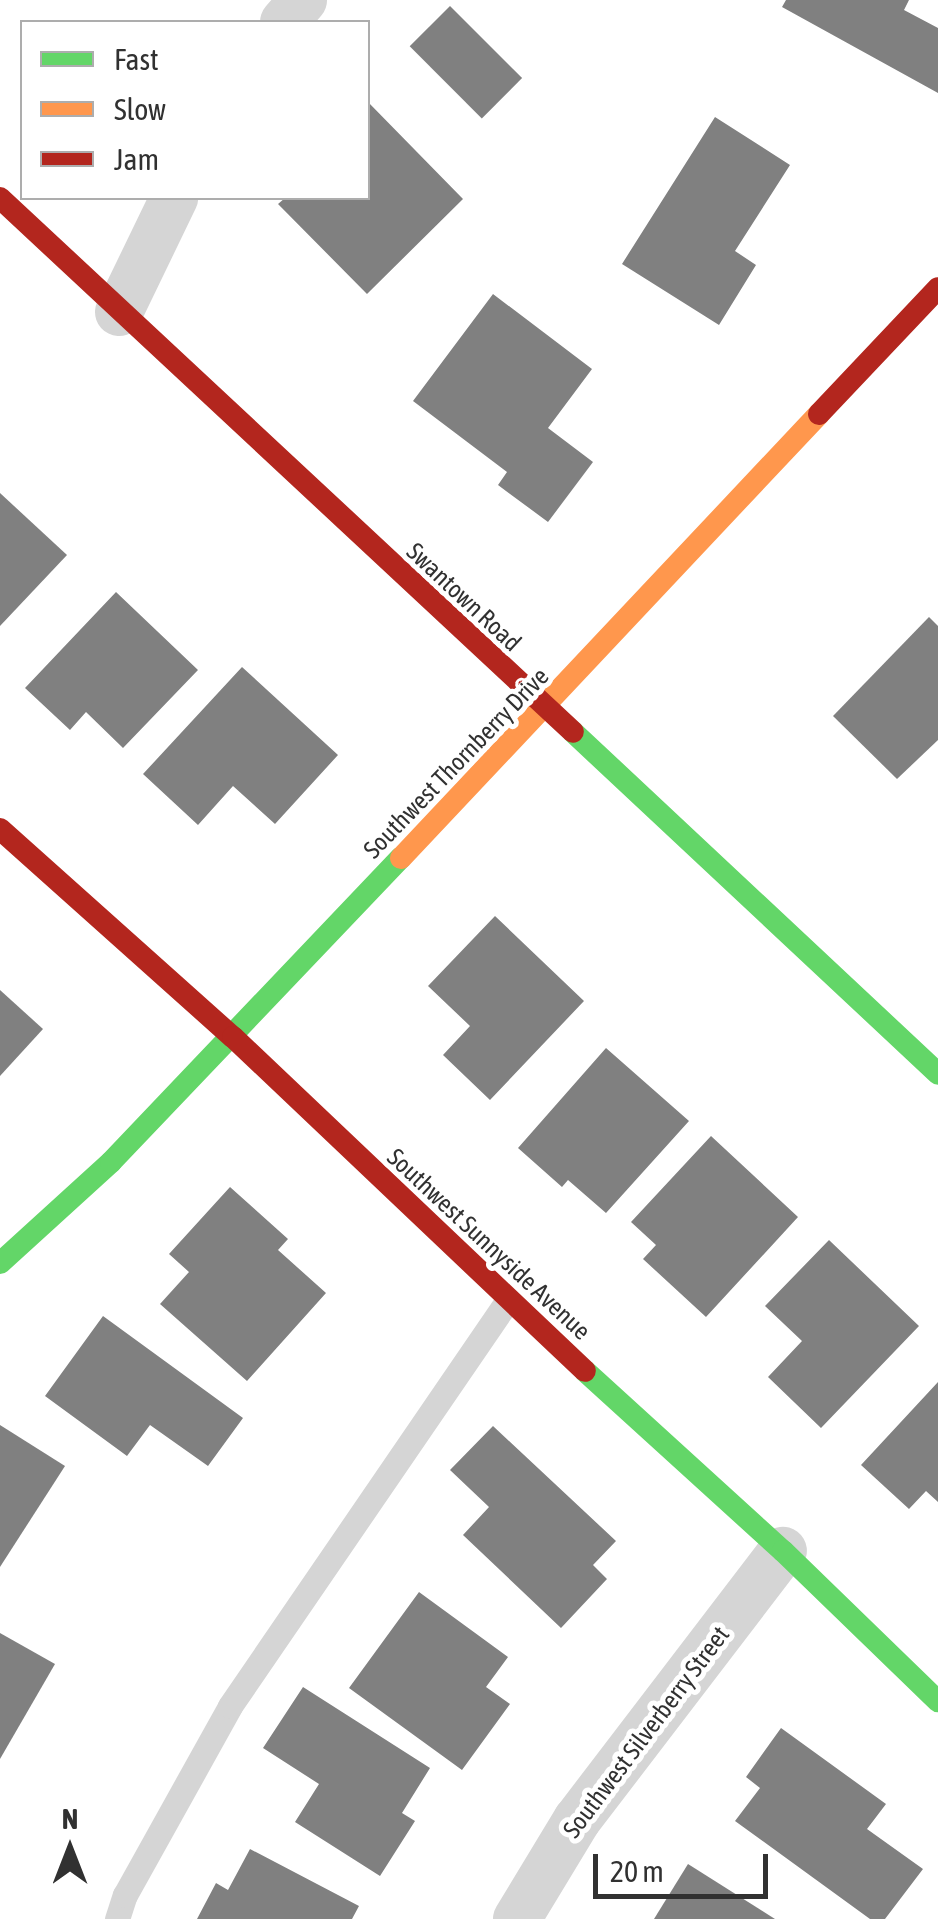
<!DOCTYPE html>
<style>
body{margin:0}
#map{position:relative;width:938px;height:1919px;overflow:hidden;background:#fff;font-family:"Asap Condensed",sans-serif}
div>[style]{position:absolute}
.building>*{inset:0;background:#808080;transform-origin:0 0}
.lane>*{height:25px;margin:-12.5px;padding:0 12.5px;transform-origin:12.5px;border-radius:12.5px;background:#d5d5d5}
.street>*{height:48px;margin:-24px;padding:0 24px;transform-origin:24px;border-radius:24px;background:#d5d5d5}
.fast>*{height:22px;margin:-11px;padding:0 11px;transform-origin:11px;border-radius:11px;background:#63d668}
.slow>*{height:22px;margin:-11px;padding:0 11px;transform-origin:11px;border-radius:11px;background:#ff974d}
.jam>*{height:22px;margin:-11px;padding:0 11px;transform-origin:11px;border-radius:11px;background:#b3261e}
span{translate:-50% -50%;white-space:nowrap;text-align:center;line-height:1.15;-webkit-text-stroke:10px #fff;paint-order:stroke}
.street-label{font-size:25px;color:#313131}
.legend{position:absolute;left:20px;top:20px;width:350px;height:180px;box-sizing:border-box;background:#fff;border:2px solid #adadad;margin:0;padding:12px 18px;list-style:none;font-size:30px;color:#313131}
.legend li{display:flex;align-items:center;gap:20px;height:50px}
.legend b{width:50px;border:2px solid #adadad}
.north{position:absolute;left:20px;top:1799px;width:100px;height:100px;-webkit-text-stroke:8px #fff;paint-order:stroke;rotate:0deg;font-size:28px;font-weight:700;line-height:40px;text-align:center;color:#313131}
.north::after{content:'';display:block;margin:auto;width:35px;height:45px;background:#313131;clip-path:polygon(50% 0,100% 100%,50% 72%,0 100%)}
.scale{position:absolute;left:593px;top:1854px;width:175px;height:45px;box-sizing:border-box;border:5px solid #313131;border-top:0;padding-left:12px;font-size:30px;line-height:35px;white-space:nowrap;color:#313131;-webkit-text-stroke:8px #fff;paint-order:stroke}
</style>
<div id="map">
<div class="building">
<div style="clip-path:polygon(786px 0,909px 0,904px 10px,938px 28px,938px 93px,782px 7px)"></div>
<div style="left:450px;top:6px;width:102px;height:57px;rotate:45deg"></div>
<div style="clip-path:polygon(368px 102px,463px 199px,367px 294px,278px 204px,285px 198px,368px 198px)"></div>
<div style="clip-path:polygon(715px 117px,790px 165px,735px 251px,756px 265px,719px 325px,622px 264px)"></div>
<div style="clip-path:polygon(493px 294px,592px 369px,548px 428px,593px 462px,548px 522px,498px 485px,507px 472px,413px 401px)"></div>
<div style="clip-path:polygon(0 493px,67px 555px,0 626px)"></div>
<div style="clip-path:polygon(116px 592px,198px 670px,123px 748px,86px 712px,70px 730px,25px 688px)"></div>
<div style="clip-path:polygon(929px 617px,938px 626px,938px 740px,897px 779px,833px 716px)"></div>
<div style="clip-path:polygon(242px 667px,338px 755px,275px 824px,233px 786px,198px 825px,143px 774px)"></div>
<div style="clip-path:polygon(495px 916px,584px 1001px,490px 1100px,443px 1055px,470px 1026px,428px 986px)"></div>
<div style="clip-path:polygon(0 990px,43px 1029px,0 1076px)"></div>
<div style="clip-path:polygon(606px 1048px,689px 1121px,606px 1213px,568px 1180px,562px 1187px,518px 1148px)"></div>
<div style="clip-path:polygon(711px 1136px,798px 1217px,706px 1317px,643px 1259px,656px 1245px,631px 1222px)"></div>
<div style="clip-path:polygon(230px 1187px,288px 1239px,278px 1250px,326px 1293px,247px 1381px,160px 1304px,189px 1272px,169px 1254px)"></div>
<div style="clip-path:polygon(829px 1240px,919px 1326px,821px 1428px,768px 1377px,802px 1341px,765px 1306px)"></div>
<div style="clip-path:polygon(103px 1316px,243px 1418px,208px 1466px,150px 1425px,127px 1456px,45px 1396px)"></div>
<div style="clip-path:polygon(938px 1382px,938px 1502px,926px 1491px,909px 1509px,861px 1465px)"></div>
<div style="clip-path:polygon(0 1425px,65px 1466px,0 1567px)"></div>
<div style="clip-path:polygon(493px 1426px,616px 1541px,593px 1565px,607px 1579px,561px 1628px,463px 1535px,489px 1507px,450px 1470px)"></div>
<div style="clip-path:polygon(419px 1592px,508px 1657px,486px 1687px,510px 1704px,462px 1770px,349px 1688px)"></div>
<div style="clip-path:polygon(0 1633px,55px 1664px,0 1759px)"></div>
<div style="clip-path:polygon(303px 1687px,430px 1768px,402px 1813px,415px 1821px,380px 1876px,295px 1822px,319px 1784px,263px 1748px)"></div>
<div style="clip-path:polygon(781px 1728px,886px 1804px,867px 1829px,923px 1869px,885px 1919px,870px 1919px,735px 1821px,760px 1788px,746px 1777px)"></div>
<div style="clip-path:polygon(250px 1849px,359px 1906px,352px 1919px,197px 1919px,216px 1883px,228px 1890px)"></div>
<div style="clip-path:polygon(688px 1864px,775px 1919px,654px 1919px)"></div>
</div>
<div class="lane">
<div style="left:117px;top:1919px;width:25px;rotate:-72deg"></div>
<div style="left:125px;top:1895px;width:216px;rotate:-60.9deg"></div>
<div style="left:230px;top:1706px;width:491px;rotate:-55.6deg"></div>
</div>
<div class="street">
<div style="left:284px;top:22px;width:29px;rotate:-49deg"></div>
<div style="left:119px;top:312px;width:127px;rotate:-64.2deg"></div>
<div style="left:517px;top:1919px;width:116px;rotate:-58.8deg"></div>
<div style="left:577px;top:1820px;width:339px;rotate:-52.6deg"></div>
</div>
<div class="fast">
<div style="left:573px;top:732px;width:500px;rotate:43.1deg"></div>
<div style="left:0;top:1263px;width:150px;rotate:-42.3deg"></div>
<div style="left:111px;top:1162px;width:420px;rotate:-46.4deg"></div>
<div style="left:585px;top:1371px;width:268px;rotate:42.3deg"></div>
<div style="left:783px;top:1551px;width:216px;rotate:44.1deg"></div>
</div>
<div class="slow">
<div style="left:401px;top:858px;width:610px;rotate:-46.73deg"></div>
</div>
<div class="jam">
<div style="left:0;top:198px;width:783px;rotate:42.98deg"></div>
<div style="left:819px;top:414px;width:173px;rotate:-46.6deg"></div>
<div style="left:0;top:829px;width:312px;rotate:41.8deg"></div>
<div style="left:233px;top:1037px;width:485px;rotate:43.5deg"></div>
</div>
<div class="street-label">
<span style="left:464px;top:597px;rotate:43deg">Swantown Road</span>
<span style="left:456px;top:763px;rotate:-46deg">Southwest Thornberry Drive</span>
<span style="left:489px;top:1244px;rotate:43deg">Southwest Sunnyside Avenue</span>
<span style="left:646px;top:1732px;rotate:-53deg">Southwest Silverberry Street</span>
</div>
<ul class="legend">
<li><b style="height:12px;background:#63d668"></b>Fast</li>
<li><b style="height:12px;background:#ff974d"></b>Slow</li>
<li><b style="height:12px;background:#b3261e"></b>Jam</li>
</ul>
<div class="north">N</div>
<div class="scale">20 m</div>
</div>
